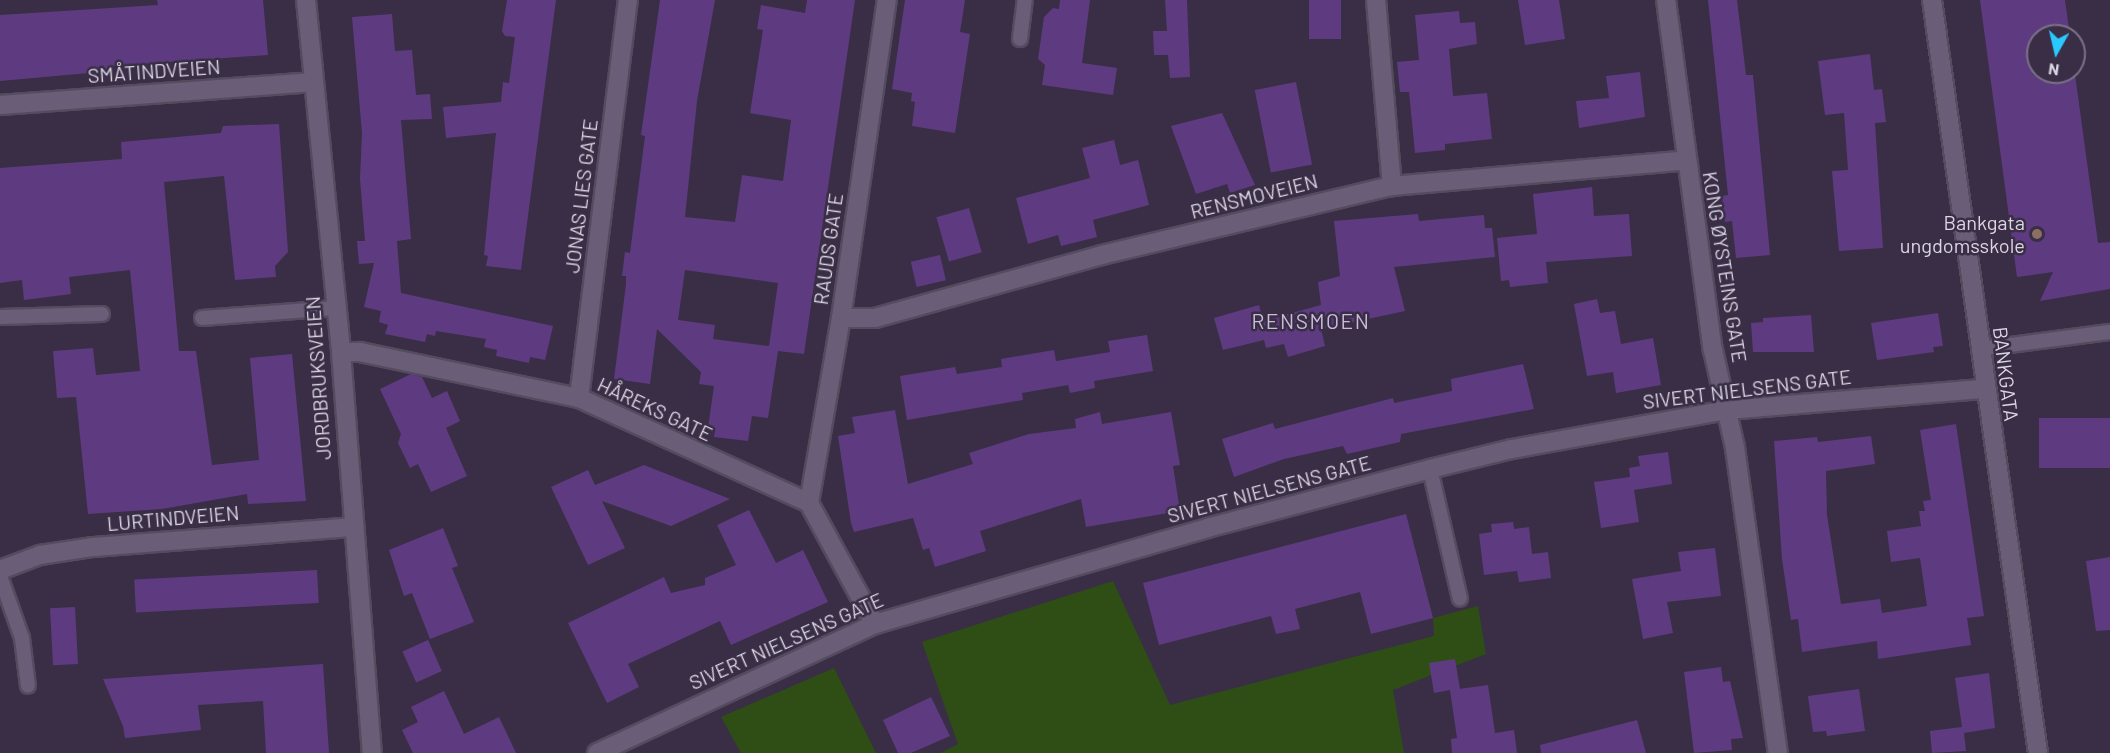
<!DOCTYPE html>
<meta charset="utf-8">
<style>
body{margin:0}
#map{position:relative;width:2110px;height:753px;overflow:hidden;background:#392e45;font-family:Barlow,sans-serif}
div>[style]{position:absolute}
.green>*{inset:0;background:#2e4e15}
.building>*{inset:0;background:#5e3b81;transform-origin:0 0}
.roads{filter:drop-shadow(2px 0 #544b5f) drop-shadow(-2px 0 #544b5f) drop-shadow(0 2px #544b5f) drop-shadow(0 -2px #544b5f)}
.service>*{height:14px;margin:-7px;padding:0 7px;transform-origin:7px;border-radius:7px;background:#695d77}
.minor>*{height:18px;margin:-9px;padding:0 9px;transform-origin:9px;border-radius:9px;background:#695d77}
.dots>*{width:16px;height:16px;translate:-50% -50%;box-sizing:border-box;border:3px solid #392e45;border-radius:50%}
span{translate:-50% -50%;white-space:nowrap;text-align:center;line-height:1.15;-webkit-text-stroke:5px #392e45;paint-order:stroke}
.street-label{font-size:20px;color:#dbd5e4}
.poi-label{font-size:20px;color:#dbd5e4}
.right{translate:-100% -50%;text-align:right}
.neighbourhood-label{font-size:21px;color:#c9bcd9;letter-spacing:1.5px}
.north{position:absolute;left:2026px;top:24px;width:60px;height:60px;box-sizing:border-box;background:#392e45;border:2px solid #7a7185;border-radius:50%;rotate:188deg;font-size:16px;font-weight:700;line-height:24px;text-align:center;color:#dbd5e4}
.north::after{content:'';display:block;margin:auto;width:21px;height:27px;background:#29c8ff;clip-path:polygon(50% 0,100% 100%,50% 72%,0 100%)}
</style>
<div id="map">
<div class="green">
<div style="clip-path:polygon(1113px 581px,1170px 705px,1434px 636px,1433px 618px,1478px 606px,1486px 654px,1393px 690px,1404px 753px,940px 753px,958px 744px,922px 642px)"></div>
<div style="clip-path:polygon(834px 668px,876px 753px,741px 753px,721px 717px)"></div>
</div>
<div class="building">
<div style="clip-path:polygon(157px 0,263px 0,268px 55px,111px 66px,111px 71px,0 81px,0 15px,158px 5px)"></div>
<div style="clip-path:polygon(507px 0,556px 0,521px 270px,486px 266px,488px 256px,484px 255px,496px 133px,446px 138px,443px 107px,501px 102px,503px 82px,509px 83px,515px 37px,505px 36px,502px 31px)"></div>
<div style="clip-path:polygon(evenodd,660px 0,715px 0,697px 101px,685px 217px,735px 222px,742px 175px,783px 181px,791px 120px,750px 113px,763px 30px,757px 29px,761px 5px,805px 13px,807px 0,855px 0,804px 354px,778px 351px,768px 418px,752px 416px,748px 441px,714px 437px,715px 429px,708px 428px,714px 386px,699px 384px,701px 372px,657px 329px,650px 384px,614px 379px,626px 284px,626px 276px,622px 276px,625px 252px,630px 253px,645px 136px,641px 135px,660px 0,685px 270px,778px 283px,769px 346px,713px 339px,715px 325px,678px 320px,685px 270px)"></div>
<div style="clip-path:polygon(905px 0,965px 0,960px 32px,970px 34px,955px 133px,912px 126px,915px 102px,911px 101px,912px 93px,892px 89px)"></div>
<div style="clip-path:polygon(1060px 0,1090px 0,1082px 63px,1117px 68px,1113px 95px,1042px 85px,1045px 65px,1038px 59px,1044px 17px,1053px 8px,1059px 9px)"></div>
<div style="clip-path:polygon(1165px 0,1187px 0,1190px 77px,1170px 78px,1168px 55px,1154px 55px,1153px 31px,1167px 31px)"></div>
<div style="left:1309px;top:0;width:32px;height:39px"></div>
<div style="clip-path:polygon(1518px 0,1559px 0,1565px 39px,1525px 45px)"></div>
<div style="clip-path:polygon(1708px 0,1737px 0,1746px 75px,1753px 75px,1770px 255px,1736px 258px,1732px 221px,1725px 222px,1722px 196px,1728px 195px)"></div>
<div style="clip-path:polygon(1980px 0,2065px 0,2070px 36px,2038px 36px,2038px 72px,2074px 72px,2074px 67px,2098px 243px,2110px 242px,2110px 289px,2040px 301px,2053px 272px,2017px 277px)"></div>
<div style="clip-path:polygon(1459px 11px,1460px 23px,1475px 22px,1477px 44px,1449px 49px,1453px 96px,1487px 93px,1492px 139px,1445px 144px,1445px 150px,1415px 153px,1409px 92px,1400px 92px,1397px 62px,1419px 60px,1415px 15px)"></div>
<div style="clip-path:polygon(392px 14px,395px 51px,412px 50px,416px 95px,430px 94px,432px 119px,401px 120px,411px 239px,397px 241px,401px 293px,553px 326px,545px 360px,530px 357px,529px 363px,496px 356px,497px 350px,484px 347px,486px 339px,436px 331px,435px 336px,427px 334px,425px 342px,385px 334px,388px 325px,379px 322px,381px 311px,364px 307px,374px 263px,359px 264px,357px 241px,365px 241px,360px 179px,362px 133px,352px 17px)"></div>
<div style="clip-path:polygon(1870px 54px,1874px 90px,1882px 89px,1886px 122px,1875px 123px,1883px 248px,1839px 251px,1832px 171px,1848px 170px,1844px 113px,1825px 115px,1818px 61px)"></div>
<div style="clip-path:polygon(1640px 72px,1645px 117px,1579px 128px,1576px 101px,1609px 98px,1606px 76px)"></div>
<div style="left:1296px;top:82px;width:84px;height:42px;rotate:79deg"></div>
<div style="clip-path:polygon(1222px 113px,1255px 185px,1230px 193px,1227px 184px,1196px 194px,1171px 126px)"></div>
<div style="clip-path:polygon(279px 124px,288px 252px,275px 266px,276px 277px,235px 280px,224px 176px,164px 182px,179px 351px,196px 351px,212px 465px,259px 460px,250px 358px,292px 354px,306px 501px,248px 504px,247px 494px,162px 509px,88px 514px,76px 397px,57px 398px,53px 351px,93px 348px,96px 375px,140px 371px,130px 270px,69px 277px,71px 294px,24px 300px,22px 280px,0 283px,0 168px,122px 159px,121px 142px,221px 133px,223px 126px)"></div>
<div style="clip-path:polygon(1114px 140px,1120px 165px,1138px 160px,1149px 205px,1093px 220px,1097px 237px,1061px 246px,1058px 235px,1028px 244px,1016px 198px,1090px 178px,1082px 148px)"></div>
<div style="clip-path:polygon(1592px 187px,1594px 216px,1629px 214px,1632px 256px,1546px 262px,1548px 283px,1510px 287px,1509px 280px,1501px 281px,1497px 238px,1537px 234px,1533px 194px)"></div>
<div style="left:969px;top:208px;width:46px;height:34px;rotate:74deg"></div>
<div style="clip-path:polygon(1418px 214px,1419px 221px,1484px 215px,1485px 228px,1492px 228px,1495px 257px,1394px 267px,1405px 311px,1321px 329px,1325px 346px,1288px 357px,1284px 344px,1266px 348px,1264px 340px,1223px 350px,1214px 318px,1259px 305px,1263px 321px,1321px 305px,1318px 282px,1340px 276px,1334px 221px)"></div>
<div style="left:940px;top:255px;width:26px;height:30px;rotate:77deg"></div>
<div style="clip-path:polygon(1597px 299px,1600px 313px,1615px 311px,1621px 344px,1653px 338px,1661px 385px,1616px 393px,1613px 372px,1587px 376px,1574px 304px)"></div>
<div style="clip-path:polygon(1938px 313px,1943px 346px,1933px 347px,1934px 352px,1877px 360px,1871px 323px)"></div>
<div style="clip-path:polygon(1811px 315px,1814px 352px,1753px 352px,1751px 323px,1763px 322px,1763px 318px)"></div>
<div style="clip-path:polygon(1147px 335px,1153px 371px,1094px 381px,1095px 388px,1070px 393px,1068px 385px,1022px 393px,1023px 400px,907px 420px,900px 376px,955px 367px,957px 374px,1002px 367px,1001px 359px,1054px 350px,1056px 361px,1110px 352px,1108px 341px)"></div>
<div style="clip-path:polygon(1523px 364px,1534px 409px,1401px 434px,1400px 442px,1347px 454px,1343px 446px,1284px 459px,1234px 477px,1222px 439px,1273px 423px,1275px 429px,1393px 398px,1394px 403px,1452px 391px,1451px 379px)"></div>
<div style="clip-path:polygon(411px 374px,422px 377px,432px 398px,447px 391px,460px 421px,446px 428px,467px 476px,431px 492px,418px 464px,410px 468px,398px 443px,401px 434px,380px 389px)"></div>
<div style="clip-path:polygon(895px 410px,908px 484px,973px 464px,969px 453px,1029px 434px,1076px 428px,1075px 419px,1100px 412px,1102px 424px,1171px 412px,1180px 465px,1173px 466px,1180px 511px,1086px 527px,1081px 499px,980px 531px,986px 551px,935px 567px,929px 548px,923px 550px,913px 518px,854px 532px,851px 523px,838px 436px,855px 433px,852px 417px)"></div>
<div style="left:2110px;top:418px;width:50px;height:71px;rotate:90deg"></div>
<div style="clip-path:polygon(1956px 424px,1984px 616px,1967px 618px,1971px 645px,1878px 659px,1877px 641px,1802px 652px,1798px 619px,1791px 620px,1782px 559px,1774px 441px,1817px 437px,1818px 442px,1871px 436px,1875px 464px,1826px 471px,1827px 515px,1841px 604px,1880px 599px,1882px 613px,1927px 606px,1920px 558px,1891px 562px,1887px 531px,1921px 526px,1919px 511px,1925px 511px,1923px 501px,1931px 500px,1920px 430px)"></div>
<div style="clip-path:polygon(1668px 452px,1672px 484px,1634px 490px,1639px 522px,1601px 528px,1594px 482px,1630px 477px,1629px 468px,1640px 466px,1638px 456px)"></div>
<div style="clip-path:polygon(644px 465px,730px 499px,671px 526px,602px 501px,625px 548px,588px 565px,551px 487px,588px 470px,595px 485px)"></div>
<div style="clip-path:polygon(749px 510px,776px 563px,803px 550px,828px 602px,731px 645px,720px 621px,628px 664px,639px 687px,607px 703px,568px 623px,664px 577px,671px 593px,705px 585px,705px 578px,736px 565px,717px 525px)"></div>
<div style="clip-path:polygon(1406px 514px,1433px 618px,1371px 634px,1360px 592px,1295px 609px,1300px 629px,1276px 634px,1271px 616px,1159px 645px,1143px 583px)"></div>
<div style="clip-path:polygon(1513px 522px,1514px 529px,1529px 527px,1532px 554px,1548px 552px,1551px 578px,1519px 582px,1517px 571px,1484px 575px,1479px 534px,1492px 532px,1491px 524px)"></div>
<div style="clip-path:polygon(443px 528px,458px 566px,452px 568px,474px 622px,430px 639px,412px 593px,404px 596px,389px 550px)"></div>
<div style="clip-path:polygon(1715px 548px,1721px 596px,1667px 602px,1673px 633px,1643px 639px,1632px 579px,1681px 571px,1678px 552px)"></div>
<div style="clip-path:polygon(2110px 557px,2110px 630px,2096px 631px,2086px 561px)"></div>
<div style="left:317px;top:570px;width:33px;height:183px;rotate:87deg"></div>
<div style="left:75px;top:607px;width:57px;height:25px;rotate:87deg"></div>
<div style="left:428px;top:640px;width:34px;height:28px;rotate:66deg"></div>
<div style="clip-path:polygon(1455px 659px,1460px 689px,1452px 690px,1488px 685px,1495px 733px,1514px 730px,1517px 753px,1452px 753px,1451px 739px,1457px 738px,1450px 690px,1434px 693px,1429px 663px)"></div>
<div style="clip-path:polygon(323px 664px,329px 753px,266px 753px,263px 701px,198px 705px,201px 730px,125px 738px,123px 726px,103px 679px)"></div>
<div style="clip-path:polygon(1721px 667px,1723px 682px,1730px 681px,1743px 738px,1731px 739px,1732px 750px,1694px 753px,1684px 672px)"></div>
<div style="clip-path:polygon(1989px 673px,1995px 728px,1964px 733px,1966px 751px,1932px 753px,1930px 731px,1962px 727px,1955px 678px)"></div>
<div style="clip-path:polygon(1859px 689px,1865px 731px,1827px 736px,1826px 731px,1813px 732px,1808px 696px)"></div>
<div style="clip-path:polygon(444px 691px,464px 734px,499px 717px,516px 753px,413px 753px,402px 730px,418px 722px,411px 707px)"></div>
<div style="clip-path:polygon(931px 697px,950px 736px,911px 753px,898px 753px,883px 720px)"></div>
<div style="clip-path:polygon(1637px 720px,1646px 753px,1541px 753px,1540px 745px)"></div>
</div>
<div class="roads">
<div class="service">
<div style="left:1020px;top:39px;width:39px;rotate:-83deg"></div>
<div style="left:0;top:317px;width:102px;rotate:-1.7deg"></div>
<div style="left:202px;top:318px;width:134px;rotate:-4.3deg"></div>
<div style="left:1980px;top:349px;width:131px;rotate:-7.5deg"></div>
<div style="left:1430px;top:469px;width:133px;rotate:77deg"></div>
<div style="left:0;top:576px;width:66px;rotate:70.5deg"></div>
<div style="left:22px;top:638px;width:48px;rotate:82.9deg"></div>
</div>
<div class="minor">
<div style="left:306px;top:0;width:354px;rotate:84.3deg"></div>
<div style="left:341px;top:352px;width:402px;rotate:85.6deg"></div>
<div style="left:1376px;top:0;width:187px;rotate:85.1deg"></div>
<div style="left:1666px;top:0;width:353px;rotate:82.4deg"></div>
<div style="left:1713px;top:350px;width:100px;rotate:77.3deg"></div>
<div style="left:1735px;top:448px;width:308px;rotate:82deg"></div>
<div style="left:1932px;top:0;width:760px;rotate:81.99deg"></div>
<div style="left:0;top:105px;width:313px;rotate:-4.2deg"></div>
<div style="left:841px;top:318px;width:34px"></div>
<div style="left:875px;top:318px;width:236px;rotate:-15.5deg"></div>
<div style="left:1102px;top:255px;width:298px;rotate:-13.4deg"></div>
<div style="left:1392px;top:186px;width:296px;rotate:-5deg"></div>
<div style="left:341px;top:352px;width:19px"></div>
<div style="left:360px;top:352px;width:224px;rotate:11.9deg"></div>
<div style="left:579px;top:398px;width:253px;rotate:24.5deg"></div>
<div style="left:809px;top:503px;width:138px;rotate:61.4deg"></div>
<div style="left:579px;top:398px;width:401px;rotate:-83deg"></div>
<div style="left:809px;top:503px;width:188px;rotate:-80.2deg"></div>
<div style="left:841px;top:318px;width:321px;rotate:-81.8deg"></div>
<div style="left:0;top:570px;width:43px;rotate:-20.6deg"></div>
<div style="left:40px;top:555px;width:54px;rotate:-8.6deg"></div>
<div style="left:93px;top:547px;width:260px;rotate:-4.4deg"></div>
<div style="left:597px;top:753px;width:306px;rotate:-24.9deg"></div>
<div style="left:875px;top:624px;width:346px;rotate:-16.1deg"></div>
<div style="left:1207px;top:528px;width:231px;rotate:-14.8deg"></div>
<div style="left:1430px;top:469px;width:84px;rotate:-13.7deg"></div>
<div style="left:1512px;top:449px;width:219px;rotate:-10.3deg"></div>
<div style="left:1727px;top:410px;width:259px;rotate:-4.7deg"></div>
</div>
</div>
<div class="dots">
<div style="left:2037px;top:234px;background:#8d6e63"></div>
</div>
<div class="street-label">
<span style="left:154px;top:71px;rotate:-4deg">SMÅTINDVEIEN</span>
<span style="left:581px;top:196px;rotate:-83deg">JONAS LIES GATE</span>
<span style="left:1254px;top:196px;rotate:-14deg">RENSMOVEIEN</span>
<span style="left:828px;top:249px;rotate:-82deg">RAUDS GATE</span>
<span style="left:1725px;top:267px;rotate:81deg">KONG ØYSTEINS GATE</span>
<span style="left:2006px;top:374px;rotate:83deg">BANKGATA</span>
<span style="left:318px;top:378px;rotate:-94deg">JORDBRUKSVEIEN</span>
<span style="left:1747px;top:389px;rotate:-7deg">SIVERT NIELSENS GATE</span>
<span style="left:655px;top:409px;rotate:25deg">HÅREKS GATE</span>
<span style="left:1269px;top:489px;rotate:-15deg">SIVERT NIELSENS GATE</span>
<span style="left:173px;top:518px;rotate:-5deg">LURTINDVEIEN</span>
<span style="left:786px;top:641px;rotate:-24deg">SIVERT NIELSENS GATE</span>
</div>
<div class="poi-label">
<span class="right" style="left:2025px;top:234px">Bankgata<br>ungdomsskole</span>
</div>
<div class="neighbourhood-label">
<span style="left:1311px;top:321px">RENSMOEN</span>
</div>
<div class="north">N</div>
</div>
